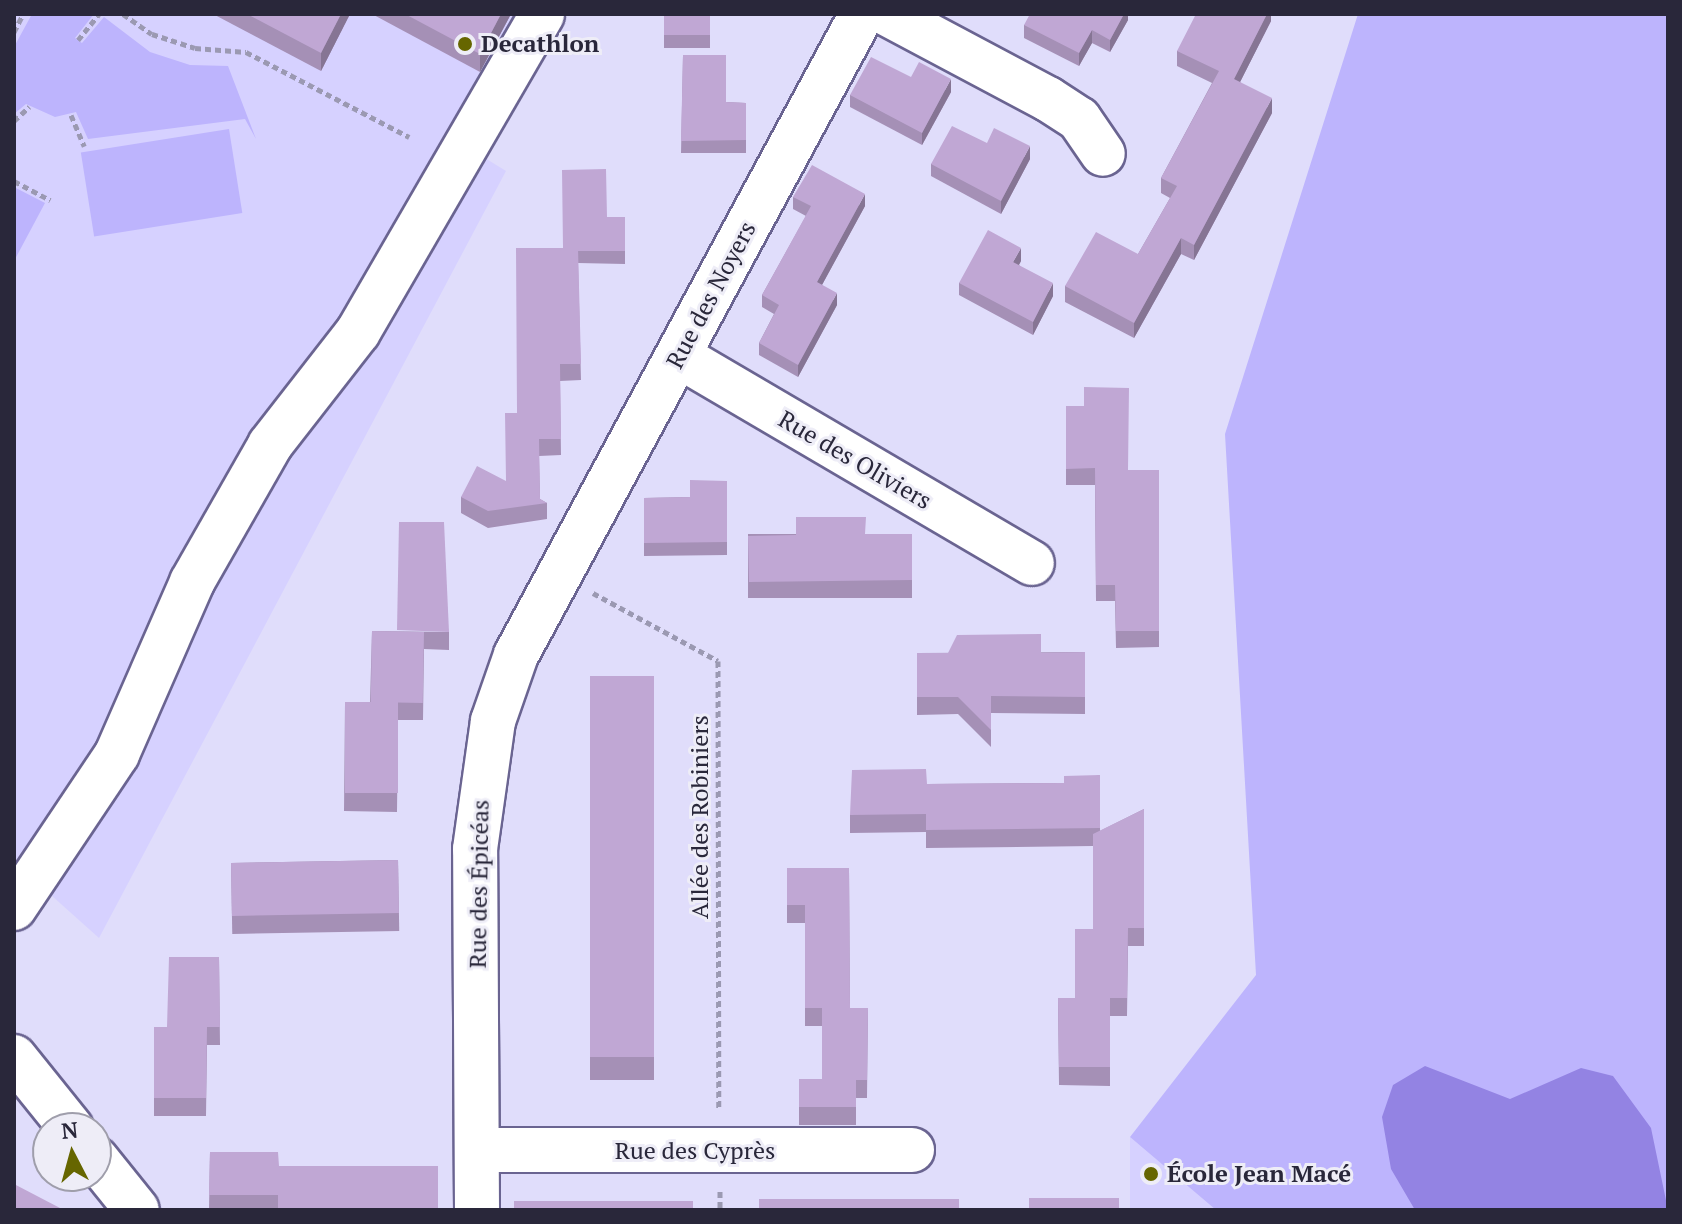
<!DOCTYPE html>
<meta charset="utf-8">
<style>
body{margin:0}
#map{position:relative;width:1682px;height:1224px;overflow:hidden;background:#e0ddfb;font-family:"PT Serif",serif}
div>[style]{position:absolute}
.built>*{inset:0;background:#d6d1ff}
.green>*{inset:0;background:#bdb4fd;transform-origin:0 0}
.water>*{inset:0;background:#9383e3}
.path>*{height:5px;margin-top:-2.5px;transform-origin:0;background:repeating-linear-gradient(90deg,#9b99b2 0 6px,transparent 0 10px)}
.roads{filter:drop-shadow(2px 0 #6a6491) drop-shadow(-2px 0 #6a6491) drop-shadow(0 2px #6a6491) drop-shadow(0 -2px #6a6491)}
.minor>*{height:44px;margin:-22px;padding:0 22px;transform-origin:22px;border-radius:22px;background:#fff}
.major>*{height:44px;margin:-22px;padding:0 22px;transform-origin:22px;border-radius:22px;background:#fff}
.wall>*{inset:0;background:#a590b6;transform-origin:0 0}
.shaded-wall>*{inset:0;background:#867594}
.building>*{inset:0;background:#c0a7d4;transform-origin:0 0}
.dots>*{width:22px;height:22px;translate:-50% -50%;box-sizing:border-box;border:4px solid #eeedf7;border-radius:50%}
span{translate:-50% -50%;white-space:nowrap;text-align:center;line-height:1.15;-webkit-text-stroke:6px #eeedf7;paint-order:stroke}
.poi-label{font-size:24px;color:#29273a;font-weight:700}
.left{translate:0 -50%;text-align:left}
.street-label{font-size:24px;color:#29273a}
.frame{position:absolute;inset:0;border:16px solid #29273a;pointer-events:none}
.north{position:absolute;left:32px;top:1112px;width:80px;height:80px;box-sizing:border-box;background:#eeedf7;border:2px solid #9f9eab;border-radius:50%;rotate:354deg;font-size:22px;font-weight:700;line-height:32px;text-align:center;color:#29273a}
.north::after{content:'';display:block;margin:auto;width:28px;height:36px;background:#660;clip-path:polygon(50% 0,100% 100%,50% 72%,0 100%)}
</style>
<div id="map">
<div class="built">
<div style="clip-path:polygon(14px 14px,552px 14px,480px 155px,506px 171px,99px 938px,23px 870px,14px 872px)"></div>
<div style="clip-path:polygon(1130px 1137px,1216px 1210px,1130px 1210px)"></div>
</div>
<div class="green">
<div style="clip-path:polygon(32px 14px,94px 14px,75px 38px,82px 43px,104px 17px,150px 52px,190px 65px,228px 66px,256px 139px,245px 119px,88px 139px,76px 112px,55px 117px,26px 104px,14px 114px,14px 47px)"></div>
<div style="clip-path:polygon(1358px 14px,1668px 14px,1668px 1210px,1216px 1210px,1130px 1137px,1256px 975px,1225px 434px)"></div>
<div style="left:229px;top:129px;width:85px;height:150px;rotate:81deg"></div>
<div style="clip-path:polygon(14px 187px,45px 203px,14px 261px)"></div>
</div>
<div class="water">
<div style="clip-path:polygon(1425px 1066px,1510px 1099px,1581px 1068px,1613px 1076px,1651px 1128px,1668px 1210px,1415px 1210px,1391px 1169px,1382px 1117px,1393px 1085px)"></div>
</div>
<div class="path">
<div style="left:123px;top:14px;width:35px;rotate:35deg"></div>
<div style="left:152px;top:34px;width:45px;rotate:18deg"></div>
<div style="left:195px;top:48px;width:51px;rotate:4.5deg"></div>
<div style="left:246px;top:52px;width:184px;rotate:27.5deg"></div>
<div style="left:14px;top:32px;width:20px;rotate:-63deg"></div>
<div style="left:78px;top:40px;width:33px;rotate:-51deg"></div>
<div style="left:71px;top:115px;width:34px;rotate:67deg"></div>
<div style="left:14px;top:121px;width:21px;rotate:-43deg"></div>
<div style="left:14px;top:181px;width:41px;rotate:27.8deg"></div>
<div style="left:593px;top:593px;width:142px;rotate:28.5deg"></div>
<div style="left:718px;top:661px;width:448px;rotate:89.9deg"></div>
<div style="left:720px;top:1191px;width:19px;rotate:90deg"></div>
</div>
<div class="roads">
<div class="minor">
<div style="left:888px;top:14px;width:181px;rotate:28deg"></div>
<div style="left:1048px;top:99px;width:37px;rotate:33deg"></div>
<div style="left:1079px;top:119px;width:42px;rotate:55.6deg"></div>
<div style="left:679px;top:356px;width:409px;rotate:30.4deg"></div>
<div style="left:14px;top:908px;width:185px;rotate:-56.2deg"></div>
<div style="left:117px;top:754px;width:188px;rotate:-66.4deg"></div>
<div style="left:192px;top:582px;width:158px;rotate:-60.3deg"></div>
<div style="left:270px;top:445px;width:143px;rotate:-52.1deg"></div>
<div style="left:358px;top:332px;width:367px;rotate:-59.9deg"></div>
<div style="left:478px;top:1150px;width:434px"></div>
<div style="left:477px;top:1210px;width:361px;rotate:-90.3deg"></div>
<div style="left:475px;top:849px;width:129px;rotate:-82deg"></div>
<div style="left:493px;top:721px;width:70px;rotate:-70.8deg"></div>
<div style="left:516px;top:655px;width:728px;rotate:-61.64deg"></div>
</div>
<div class="major">
<div style="left:14px;top:1057px;width:91px;rotate:51.2deg"></div>
<div style="left:96px;top:1159px;width:65px;rotate:51.2deg"></div>
</div>
</div>
<div class="wall">
<div style="clip-path:polygon(213px 14px,350px 14px,321px 71px)"></div>
<div style="clip-path:polygon(372px 14px,511px 14px,480px 72px)"></div>
<div style="left:664px;top:14px;width:46px;height:34px"></div>
<div style="clip-path:polygon(1128px 14px,1128px 20px,1110px 52px,1092px 43px,1079px 66px,1024px 38px,1024px 25px)"></div>
<div style="clip-path:polygon(1271px 14px,1271px 21px,1240px 82px,1272px 113px,1194px 260px,1181px 254px,1134px 338px,1065px 302px,1065px 286px,1138px 254px,1170px 198px,1161px 193px,1161px 178px,1212px 83px,1177px 66px,1177px 51px)"></div>
<div style="clip-path:polygon(683px 55px,726px 102px,746px 103px,746px 153px,681px 153px)"></div>
<div style="clip-path:polygon(911px 77px,951px 92px,922px 145px,850px 107px,850px 95px)"></div>
<div style="clip-path:polygon(987px 143px,1030px 159px,1001px 214px,931px 176px,931px 164px)"></div>
<div style="clip-path:polygon(793px 197px,865px 206px,822px 285px,837px 305px,798px 377px,759px 355px,759px 343px,774px 314px,762px 307px,762px 295px,806px 216px,793px 209px)"></div>
<div style="clip-path:polygon(607px 217px,625px 217px,625px 264px,578px 263px,581px 380px,560px 381px,561px 455px,539px 456px,540px 499px,547px 503px,547px 519px,488px 528px,461px 513px,461px 497px,506px 481px,517px 413px,563px 248px)"></div>
<div style="clip-path:polygon(1021px 261px,1019px 265px,1053px 296px,1033px 335px,959px 295px,959px 283px)"></div>
<div style="clip-path:polygon(1066px 406px,1128px 470px,1159px 470px,1159px 647px,1116px 648px,1115px 601px,1096px 601px,1095px 485px,1066px 485px)"></div>
<div style="clip-path:polygon(727px 481px,727px 555px,644px 556px,644px 498px,690px 497px)"></div>
<div style="left:912px;top:534px;width:64px;height:164px;rotate:90deg"></div>
<div style="clip-path:polygon(372px 631px,449px 632px,449px 650px,424px 649px,423px 720px,398px 720px,397px 812px,344px 811px,345px 702px,370px 702px)"></div>
<div style="clip-path:polygon(1085px 652px,1085px 714px,991px 713px,991px 747px,958px 714px,917px 715px,917px 653px)"></div>
<div style="left:654px;top:676px;width:404px;height:64px;rotate:90deg"></div>
<div style="clip-path:polygon(1100px 775px,1100px 831px,1144px 809px,1144px 946px,1128px 946px,1127px 1016px,1110px 1016px,1110px 1086px,1059px 1085px,1058px 998px,1075px 998px,1093px 929px,1093px 846px,926px 848px,926px 832px,850px 833px,850px 815px,927px 784px,1064px 783px)"></div>
<div style="left:398px;top:860px;width:71px;height:167px;rotate:89deg"></div>
<div style="clip-path:polygon(787px 868px,849px 868px,850px 1008px,868px 1008px,867px 1098px,856px 1098px,856px 1125px,799px 1125px,799px 1079px,822px 1079px,822px 1026px,805px 1026px,805px 923px,787px 923px)"></div>
<div style="clip-path:polygon(219px 957px,220px 1045px,207px 1045px,206px 1116px,154px 1116px,154px 1027px,167px 1027px)"></div>
<div style="clip-path:polygon(210px 1152px,279px 1166px,438px 1210px,209px 1210px)"></div>
</div>
<div class="shaded-wall">
<div style="clip-path:polygon(341px 14px,350px 14px,321px 71px,321px 53px)"></div>
<div style="clip-path:polygon(501px 14px,511px 14px,480px 72px,480px 54px)"></div>
<div style="clip-path:polygon(1124px 14px,1128px 14px,1128px 20px,1110px 52px,1110px 40px)"></div>
<div style="clip-path:polygon(1267px 14px,1271px 14px,1271px 21px,1234px 94px,1234px 79px)"></div>
<div style="clip-path:polygon(1092px 30px,1092px 43px,1079px 66px,1079px 53px)"></div>
<div style="clip-path:polygon(951px 79px,951px 92px,922px 145px,922px 133px)"></div>
<div style="clip-path:polygon(1272px 98px,1272px 113px,1194px 260px,1194px 245px)"></div>
<div style="clip-path:polygon(1030px 146px,1030px 159px,1001px 214px,1001px 201px)"></div>
<div style="clip-path:polygon(865px 194px,865px 206px,817px 294px,817px 282px)"></div>
<div style="clip-path:polygon(1181px 238px,1181px 254px,1134px 338px,1134px 323px)"></div>
<div style="clip-path:polygon(1021px 248px,1021px 261px,1013px 275px,1013px 262px)"></div>
<div style="clip-path:polygon(1053px 283px,1053px 296px,1033px 335px,1033px 322px)"></div>
<div style="clip-path:polygon(837px 293px,837px 305px,798px 377px,798px 365px)"></div>
</div>
<div class="building">
<div style="clip-path:polygon(247px 14px,341px 14px,321px 53px)"></div>
<div style="clip-path:polygon(405px 14px,501px 14px,480px 54px)"></div>
<div style="left:664px;top:14px;width:46px;height:21px"></div>
<div style="clip-path:polygon(1030px 14px,1124px 14px,1110px 40px,1092px 30px,1079px 53px,1024px 25px)"></div>
<div style="clip-path:polygon(1196px 14px,1267px 14px,1234px 79px,1272px 98px,1194px 245px,1181px 238px,1134px 323px,1065px 286px,1096px 232px,1138px 254px,1177px 186px,1161px 178px,1219px 71px,1177px 51px)"></div>
<div style="clip-path:polygon(683px 55px,726px 55px,726px 102px,746px 103px,746px 140px,681px 141px)"></div>
<div style="clip-path:polygon(871px 57px,911px 77px,919px 62px,951px 79px,922px 133px,850px 95px)"></div>
<div style="clip-path:polygon(952px 126px,987px 143px,994px 128px,1030px 146px,1001px 201px,931px 164px)"></div>
<div style="clip-path:polygon(812px 165px,865px 194px,817px 282px,837px 293px,798px 365px,759px 343px,779px 305px,762px 295px,811px 206px,793px 197px)"></div>
<div style="clip-path:polygon(606px 169px,607px 217px,625px 217px,625px 251px,578px 251px,578px 248px,563px 248px,562px 170px)"></div>
<div style="clip-path:polygon(988px 230px,1021px 248px,1013px 262px,1053px 283px,1033px 322px,959px 283px)"></div>
<div style="clip-path:polygon(516px 248px,578px 248px,581px 364px,560px 364px,561px 439px,539px 439px,540px 499px,547px 503px,488px 511px,461px 497px,477px 466px,506px 481px,505px 413px,517px 413px)"></div>
<div style="clip-path:polygon(1084px 387px,1129px 388px,1128px 470px,1159px 470px,1159px 631px,1116px 631px,1115px 585px,1096px 585px,1095px 468px,1066px 469px,1066px 406px,1084px 406px)"></div>
<div style="clip-path:polygon(690px 480px,727px 481px,727px 542px,644px 543px,644px 498px,690px 497px)"></div>
<div style="clip-path:polygon(796px 517px,866px 517px,865px 534px,912px 534px,912px 580px,749px 582px,748px 536px,796px 535px)"></div>
<div style="clip-path:polygon(399px 522px,444px 522px,449px 632px,397px 630px)"></div>
<div style="left:372px;top:631px;width:52px;height:71px;rotate:1deg"></div>
<div style="clip-path:polygon(1041px 634px,1041px 653px,1085px 652px,1085px 697px,991px 696px,991px 730px,958px 697px,917px 697px,917px 653px,948px 653px,957px 635px)"></div>
<div style="left:654px;top:676px;width:381px;height:64px;rotate:90deg"></div>
<div style="left:345px;top:702px;width:53px;height:91px"></div>
<div style="clip-path:polygon(926px 769px,927px 784px,1064px 783px,1064px 776px,1100px 775px,1100px 828px,926px 830px,926px 814px,850px 815px,852px 770px)"></div>
<div style="clip-path:polygon(1144px 809px,1144px 928px,1128px 928px,1127px 998px,1110px 998px,1110px 1067px,1059px 1067px,1058px 998px,1075px 998px,1075px 929px,1093px 929px,1093px 834px)"></div>
<div style="left:398px;top:860px;width:53px;height:167px;rotate:89deg"></div>
<div style="clip-path:polygon(787px 868px,849px 868px,850px 1008px,868px 1008px,867px 1080px,856px 1080px,856px 1107px,799px 1107px,799px 1079px,822px 1079px,822px 1008px,805px 1008px,805px 905px,787px 905px)"></div>
<div style="clip-path:polygon(169px 957px,219px 957px,220px 1027px,207px 1027px,206px 1098px,154px 1098px,154px 1027px,167px 1027px)"></div>
<div style="clip-path:polygon(210px 1152px,278px 1152px,279px 1166px,438px 1166px,438px 1210px,278px 1210px,278px 1195px,209px 1195px)"></div>
<div style="clip-path:polygon(14px 1184px,60px 1208px,59px 1210px,14px 1210px)"></div>
<div style="left:1029px;top:1198px;width:90px;height:12px"></div>
<div style="left:759px;top:1199px;width:200px;height:11px"></div>
<div style="left:514px;top:1201px;width:179px;height:9px"></div>
</div>
<div class="dots">
<div style="left:465px;top:44px;background:#660"></div>
<div style="left:1151px;top:1174px;background:#660"></div>
</div>
<div class="poi-label">
<span class="left" style="left:481px;top:44px">Decathlon</span>
<span class="left" style="left:1167px;top:1174px">École Jean Macé</span>
</div>
<div class="street-label">
<span style="left:711px;top:295px;rotate:-62deg">Rue des Noyers</span>
<span style="left:855px;top:460px;rotate:30deg">Rue des Oliviers</span>
<span style="left:700px;top:817px;rotate:-90deg">Allée des Robiniers</span>
<span style="left:479px;top:884px;rotate:-89deg">Rue des Épicéas</span>
<span style="left:695px;top:1151px">Rue des Cyprès</span>
</div>
<div class="frame"></div>
<div class="north">N</div>
</div>
